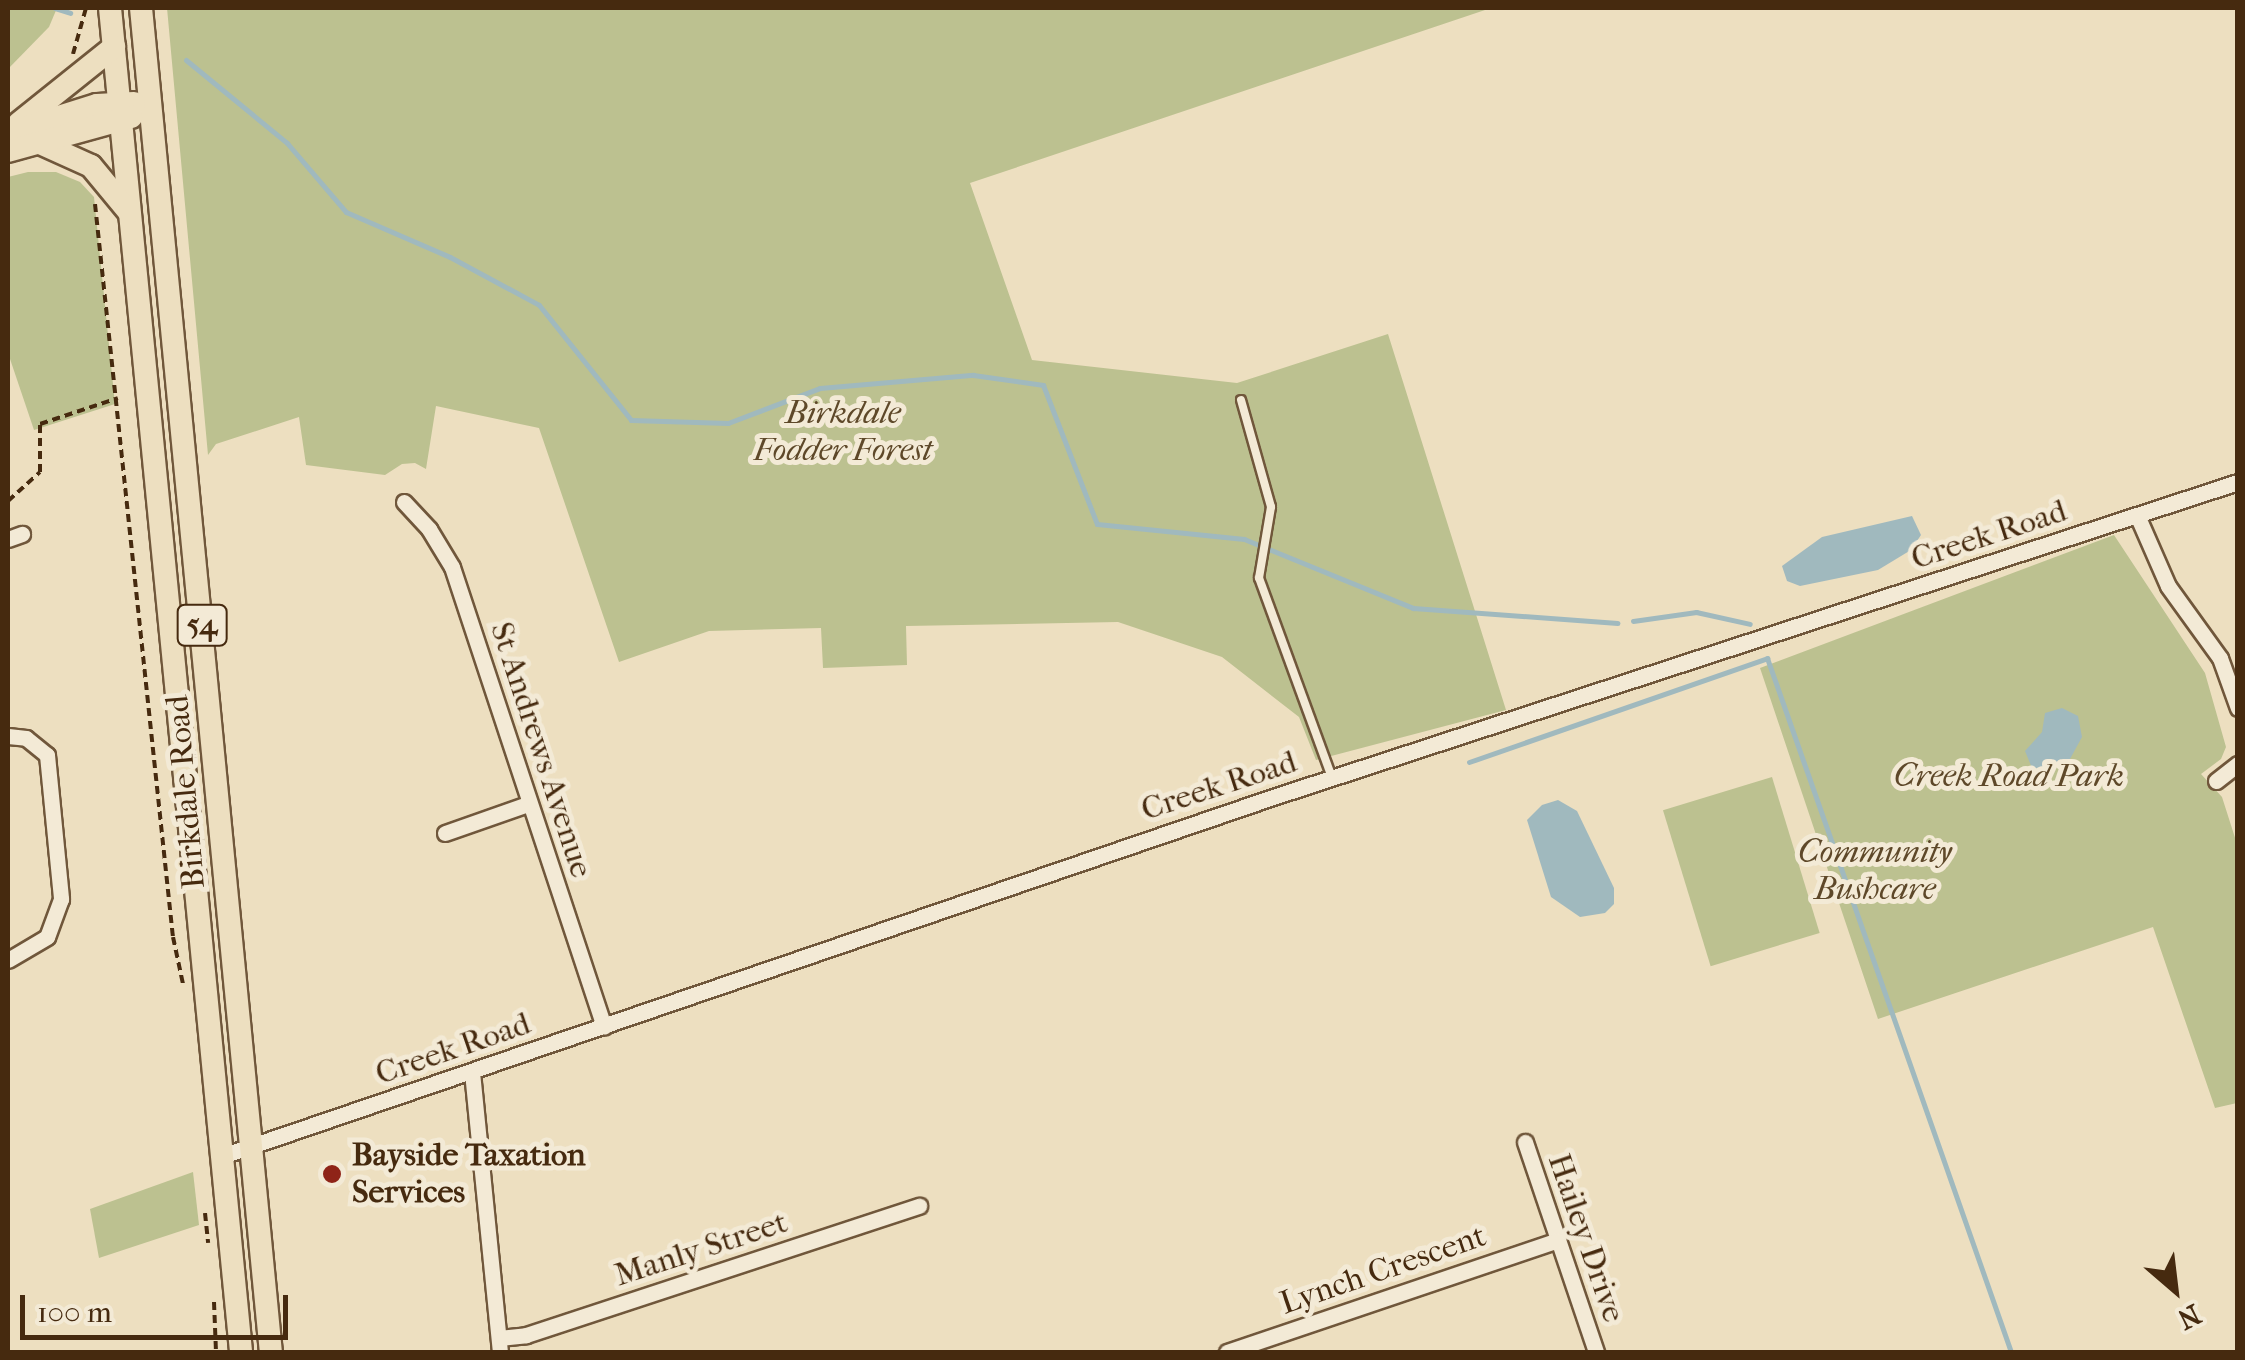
<!DOCTYPE html>
<style>
body{margin:0}
#map{position:relative;width:2245px;height:1360px;overflow:hidden;background:#eddfc0;font-family:"IM FELL French Canon",serif}
div>[style]{position:absolute}
.green>*{inset:0;background:#bcc190;transform-origin:0 0}
.water>*{inset:0;background:#a0b9be}
.stream>*{height:5px;margin:-2.5px;padding:0 2.5px;transform-origin:2.5px;border-radius:2.5px;background:#a0b9be}
.path>*{height:4px;margin-top:-2px;transform-origin:0;background:repeating-linear-gradient(90deg,#462a0f 0 8px,transparent 0 13px)}
.roads{filter:drop-shadow(2px 0 #70573b) drop-shadow(-2px 0 #70573b) drop-shadow(0 2px #70573b) drop-shadow(0 -2px #70573b)}
.service>*{height:8px;margin:-4px;padding:0 4px;transform-origin:4px;border-radius:4px;background:#f3ead6}
.minor>*{height:15px;margin:-7.5px;padding:0 7.5px;transform-origin:7.5px;border-radius:7.5px;background:#f3ead6}
.primary>*{height:22px;margin:-11px;padding:0 11px;transform-origin:11px;border-radius:11px;background:#eddfc0}
.dots>*{width:28px;height:28px;translate:-50% -50%;box-sizing:border-box;border:5px solid #f3ead6;border-radius:50%}
span{translate:-50% -50%;white-space:nowrap;text-align:center;line-height:1.15;-webkit-text-stroke:10px #f3ead6;paint-order:stroke}
.shield-label span{padding:2px 8px;background:#f3ead6;border:2px solid;border-radius:8px;-webkit-text-stroke-width:0}
.shield-label{font-size:30px;color:#462a0f;font-weight:700}
.park-label{font-size:32px;color:#5e4829;font-style:italic}
.street-label{font-size:32px;color:#462a0f}
.poi-label{font-size:32px;color:#462a0f;font-weight:700}
.left{translate:0 -50%;text-align:left}
.frame{position:absolute;inset:0;border:10px solid #462a0f;pointer-events:none}
.north{position:absolute;left:2125px;top:1240px;width:100px;height:100px;-webkit-text-stroke:8px #f3ead6;paint-order:stroke;rotate:152deg;font-size:28px;font-weight:700;line-height:40px;text-align:center;color:#462a0f}
.north::after{content:'';display:block;margin:auto;width:35px;height:45px;background:#462a0f;clip-path:polygon(50% 0,100% 100%,50% 72%,0 100%)}
.scale{position:absolute;left:20px;top:1295px;width:268px;height:45px;box-sizing:border-box;border:5px solid #462a0f;border-top:0;padding-left:12px;font-size:30px;line-height:35px;white-space:nowrap;color:#462a0f;-webkit-text-stroke:8px #f3ead6;paint-order:stroke}
</style>
<div id="map">
<div class="green">
<div style="clip-path:polygon(8px 8px,57px 8px,49px 27px,8px 69px)"></div>
<div style="clip-path:polygon(167px 8px,1491px 8px,970px 183px,1032px 360px,1237px 383px,1388px 334px,1506px 710px,1316px 760px,1299px 717px,1222px 657px,1118px 622px,906px 626px,907px 665px,823px 668px,821px 628px,709px 631px,619px 662px,539px 428px,436px 406px,426px 469px,415px 463px,402px 464px,385px 475px,306px 465px,299px 417px,216px 444px,208px 455px)"></div>
<div style="clip-path:polygon(28px 172px,56px 172px,80px 182px,94px 197px,115px 404px,34px 430px,8px 353px,8px 177px)"></div>
<div style="clip-path:polygon(2114px 535px,2205px 673px,2226px 747px,2221px 759px,2201px 774px,2222px 797px,2237px 844px,2237px 1103px,2215px 1108px,2153px 927px,1878px 1019px,1760px 668px)"></div>
<div style="left:1772px;top:777px;width:163px;height:114px;rotate:73deg"></div>
<div style="clip-path:polygon(193px 1172px,199px 1225px,99px 1258px,90px 1209px)"></div>
</div>
<div class="water">
<div style="clip-path:polygon(1912px 516px,1921px 535px,1911px 550px,1878px 570px,1800px 586px,1787px 581px,1782px 566px,1822px 537px)"></div>
<div style="clip-path:polygon(2062px 708px,2078px 716px,2082px 737px,2070px 759px,2050px 769px,2032px 768px,2025px 751px,2042px 732px,2045px 713px)"></div>
<div style="clip-path:polygon(1558px 800px,1577px 811px,1614px 888px,1614px 904px,1605px 913px,1580px 917px,1551px 897px,1527px 820px,1542px 805px)"></div>
</div>
<div class="stream">
<div style="left:55px;top:8px;width:16px;rotate:18deg"></div>
<div style="left:186px;top:60px;width:131px;rotate:39.4deg"></div>
<div style="left:287px;top:143px;width:91px;rotate:49.5deg"></div>
<div style="left:346px;top:212px;width:113px;rotate:23.4deg"></div>
<div style="left:450px;top:257px;width:101px;rotate:28.3deg"></div>
<div style="left:539px;top:305px;width:147px;rotate:51.3deg"></div>
<div style="left:631px;top:420px;width:97px;rotate:1.8deg"></div>
<div style="left:728px;top:423px;width:98px;rotate:-20.8deg"></div>
<div style="left:820px;top:388px;width:154px;rotate:-4.9deg"></div>
<div style="left:973px;top:375px;width:71px;rotate:8.1deg"></div>
<div style="left:1043px;top:385px;width:149px;rotate:68.8deg"></div>
<div style="left:1097px;top:524px;width:148px;rotate:5.8deg"></div>
<div style="left:1244px;top:539px;width:183px;rotate:22.2deg"></div>
<div style="left:1413px;top:608px;width:205px;rotate:4.2deg"></div>
<div style="left:1633px;top:621px;width:64px;rotate:-8.1deg"></div>
<div style="left:1696px;top:612px;width:55px;rotate:12.5deg"></div>
<div style="left:1469px;top:762px;width:316px;rotate:-19.2deg"></div>
<div style="left:1767px;top:658px;width:736px;rotate:70.63deg"></div>
</div>
<div class="path">
<div style="left:73px;top:54px;width:48px;rotate:-74.2deg"></div>
<div style="left:95px;top:204px;width:737px;rotate:83.93deg"></div>
<div style="left:173px;top:937px;width:48px;rotate:78deg"></div>
<div style="left:8px;top:501px;width:43px;rotate:-42.2deg"></div>
<div style="left:40px;top:472px;width:48px;rotate:-90deg"></div>
<div style="left:40px;top:424px;width:82px;rotate:-18.4deg"></div>
<div style="left:205px;top:1213px;width:30px;rotate:84deg"></div>
<div style="left:214px;top:1302px;width:50px;rotate:87.7deg"></div>
</div>
<div class="roads">
<div class="service">
<div style="left:1241px;top:400px;width:111px;rotate:74.3deg"></div>
<div style="left:1271px;top:507px;width:72px;rotate:99.6deg"></div>
<div style="left:1259px;top:578px;width:213px;rotate:69.9deg"></div>
</div>
<div class="minor">
<div style="left:404px;top:502px;width:37px;rotate:47deg"></div>
<div style="left:429px;top:529px;width:44px;rotate:58.8deg"></div>
<div style="left:452px;top:567px;width:484px;rotate:71.7deg"></div>
<div style="left:2137px;top:515px;width:77px;rotate:66.4deg"></div>
<div style="left:2168px;top:586px;width:89px;rotate:54.2deg"></div>
<div style="left:2220px;top:658px;width:53px;rotate:70.2deg"></div>
<div style="left:8px;top:539px;width:15px;rotate:-20deg"></div>
<div style="left:8px;top:736px;width:18px;rotate:6deg"></div>
<div style="left:26px;top:738px;width:27px;rotate:39deg"></div>
<div style="left:47px;top:755px;width:145px;rotate:84.4deg"></div>
<div style="left:61px;top:899px;width:40px;rotate:110.2deg"></div>
<div style="left:47px;top:937px;width:45px;rotate:149.5deg"></div>
<div style="left:2216px;top:781px;width:28px;rotate:-38deg"></div>
<div style="left:445px;top:833px;width:88px;rotate:-19.3deg"></div>
<div style="left:472px;top:1072px;width:281px;rotate:84.3deg"></div>
<div style="left:1525px;top:1142px;width:222px;rotate:71.3deg"></div>
<div style="left:222px;top:1156px;width:1114px;rotate:-18.86deg"></div>
<div style="left:1276px;top:796px;width:1012px;rotate:-18.08deg"></div>
<div style="left:499px;top:1338px;width:27px;rotate:-6deg"></div>
<div style="left:526px;top:1335px;width:414px;rotate:-18.2deg"></div>
<div style="left:1227px;top:1352px;width:348px;rotate:-18.7deg"></div>
</div>
<div class="primary">
<div style="left:110px;top:8px;width:1350px;rotate:84.43deg"></div>
<div style="left:141px;top:8px;width:1350px;rotate:84.48deg"></div>
<div style="left:19px;top:123px;width:122px;rotate:-38.7deg"></div>
<div style="left:8px;top:133px;width:93px;rotate:-17.5deg"></div>
<div style="left:97px;top:105px;width:37px;rotate:-3deg"></div>
<div style="left:40px;top:143px;width:56px;rotate:24.3deg"></div>
<div style="left:91px;top:166px;width:60px;rotate:50.4deg"></div>
<div style="left:8px;top:151px;width:128px;rotate:-15.5deg"></div>
</div>
</div>
<div class="dots">
<div style="left:332px;top:1174px;background:#8f2418"></div>
</div>
<div class="shield-label">
<span style="left:202px;top:625px">54</span>
</div>
<div class="park-label">
<span style="left:843px;top:432px">Birkdale<br>Fodder Forest</span>
<span style="left:2009px;top:776px">Creek Road Park</span>
<span style="left:1875px;top:871px">Community<br>Bushcare</span>
</div>
<div class="street-label">
<span style="left:1989px;top:535px;rotate:-18deg">Creek Road</span>
<span style="left:541px;top:750px;rotate:72deg">St Andrews Avenue</span>
<span style="left:1219px;top:786px;rotate:-18deg">Creek Road</span>
<span style="left:186px;top:792px;rotate:-95deg">Birkdale Road</span>
<span style="left:453px;top:1049px;rotate:-19deg">Creek Road</span>
<span style="left:1586px;top:1238px;rotate:71deg">Hailey Drive</span>
<span style="left:701px;top:1249px;rotate:-18deg">Manly Street</span>
<span style="left:1383px;top:1270px;rotate:-19deg">Lynch Crescent</span>
</div>
<div class="poi-label">
<span class="left" style="left:352px;top:1174px">Bayside Taxation<br>Services</span>
</div>
<div class="frame"></div>
<div class="north">N</div>
<div class="scale">100 m</div>
</div>
